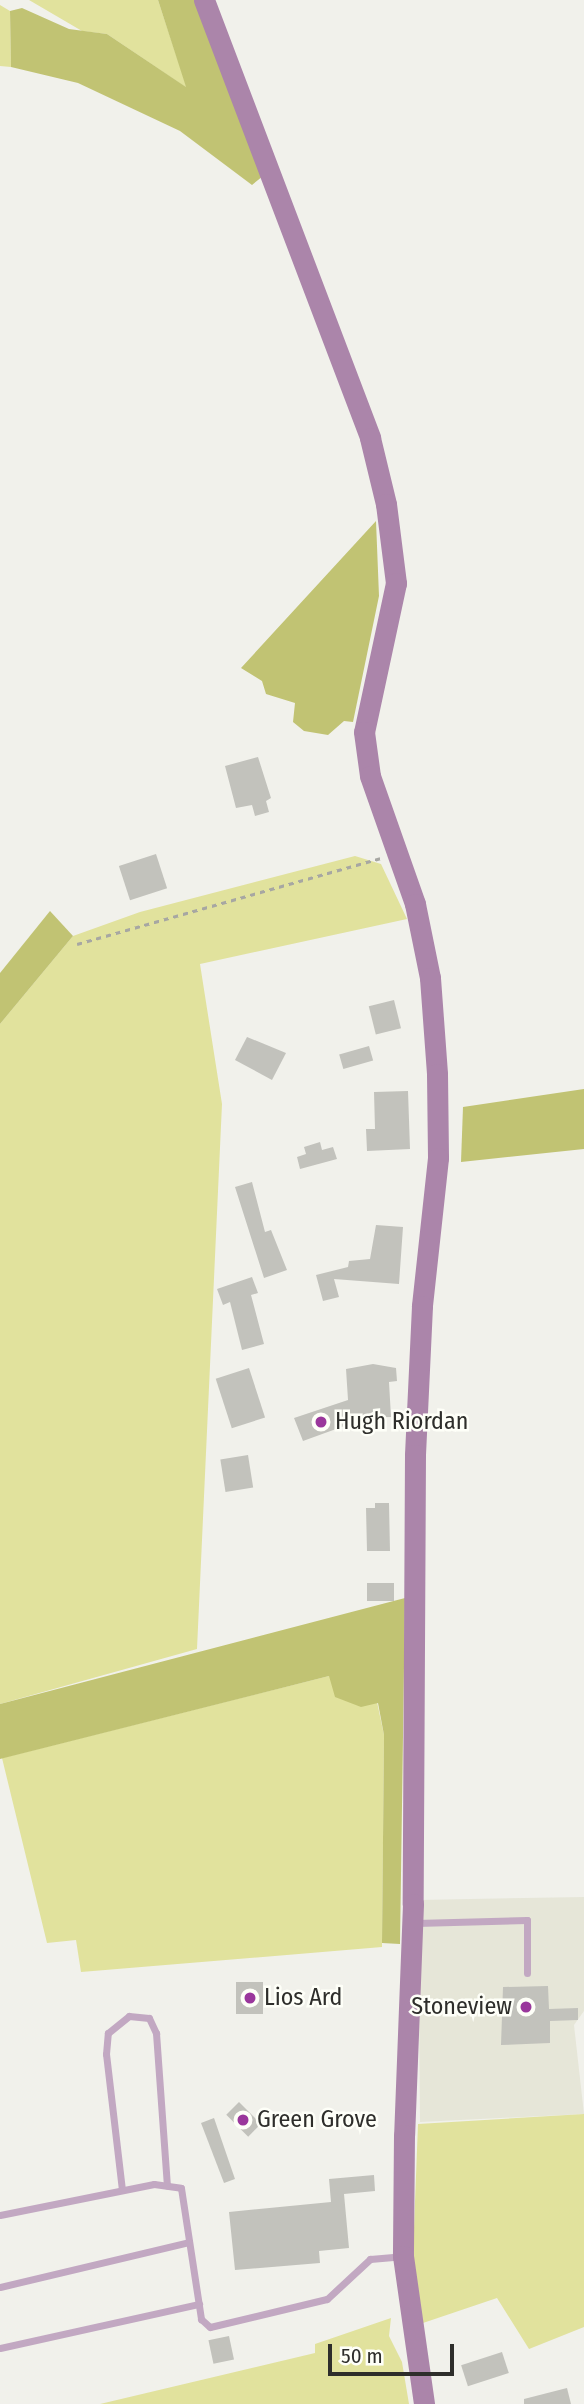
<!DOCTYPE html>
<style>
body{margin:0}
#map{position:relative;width:584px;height:2404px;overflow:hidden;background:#f1f1eb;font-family:"Fira Sans Condensed",sans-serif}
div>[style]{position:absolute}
.built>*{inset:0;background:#e6e6d8}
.green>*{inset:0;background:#e1e29d}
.forest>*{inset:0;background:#c1c373}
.building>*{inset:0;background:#c2c2bc;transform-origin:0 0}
.path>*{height:2.5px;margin-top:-1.25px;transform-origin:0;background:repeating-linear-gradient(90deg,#a7a7a2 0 5px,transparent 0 10px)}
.lane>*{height:7px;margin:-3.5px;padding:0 3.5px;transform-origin:3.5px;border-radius:3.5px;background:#c2a8c2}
.secondary>*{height:21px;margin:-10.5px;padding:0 10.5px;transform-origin:10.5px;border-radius:10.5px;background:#ab85aa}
.dots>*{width:19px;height:19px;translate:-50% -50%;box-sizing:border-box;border:4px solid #fefff8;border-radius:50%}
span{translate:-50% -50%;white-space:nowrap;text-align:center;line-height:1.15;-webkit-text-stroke:5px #fefff8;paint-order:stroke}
.poi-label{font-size:24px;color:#2e2e2b}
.left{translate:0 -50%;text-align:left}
.right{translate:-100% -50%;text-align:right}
.scale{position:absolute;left:328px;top:2344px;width:126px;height:32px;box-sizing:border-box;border:4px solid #2e2e2b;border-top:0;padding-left:9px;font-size:21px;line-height:24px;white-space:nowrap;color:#2e2e2b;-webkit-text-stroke:5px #fefff8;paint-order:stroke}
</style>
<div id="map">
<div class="built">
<div style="clip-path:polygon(584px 1897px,584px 2011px,574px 2025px,584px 2114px,420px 2122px,418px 1900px)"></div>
</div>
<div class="green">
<div style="clip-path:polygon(29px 0,158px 0,187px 88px,107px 34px,82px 31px)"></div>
<div style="clip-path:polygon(0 5px,10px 11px,11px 67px,0 66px)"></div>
<div style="clip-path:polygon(355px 856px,381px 864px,407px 919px,200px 964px,222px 1104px,197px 1649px,0 1704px,0 1024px,73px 936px,140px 912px)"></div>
<div style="clip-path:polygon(329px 1676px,377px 1702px,384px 1735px,382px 1947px,81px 1972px,76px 1940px,47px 1943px,2px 1758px)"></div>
<div style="clip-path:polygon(584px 2114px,584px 2327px,529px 2349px,497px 2298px,423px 2323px,413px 2254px,418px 2124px)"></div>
<div style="clip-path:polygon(391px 2318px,389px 2336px,402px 2362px,409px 2404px,100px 2404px,315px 2353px,315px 2344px)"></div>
</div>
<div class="forest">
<div style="clip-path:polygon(158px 0,198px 0,263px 176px,252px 185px,180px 131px,78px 83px,11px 67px,10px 11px,22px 8px,69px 29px,107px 34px,186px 87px)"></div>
<div style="clip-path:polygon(376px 521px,379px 596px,353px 722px,344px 721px,328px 735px,304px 731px,293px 722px,295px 703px,266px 694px,262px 681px,241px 668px)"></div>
<div style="clip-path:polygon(50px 911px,73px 936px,0 1024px,0 973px)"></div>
<div style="clip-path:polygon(584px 1089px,584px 1149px,461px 1162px,463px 1107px)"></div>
<div style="clip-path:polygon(405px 1598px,400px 1944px,382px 1943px,384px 1735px,378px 1703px,361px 1707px,335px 1697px,329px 1676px,0 1759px,0 1704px)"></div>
</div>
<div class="building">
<div style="clip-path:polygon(258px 757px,271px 798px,266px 801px,269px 812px,255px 816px,252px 805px,236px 808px,225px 766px)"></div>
<div style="left:156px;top:854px;width:36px;height:39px;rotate:72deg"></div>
<div style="left:394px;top:1000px;width:29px;height:26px;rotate:76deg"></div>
<div style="clip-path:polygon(247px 1037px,286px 1053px,272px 1080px,235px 1060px)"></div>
<div style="left:369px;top:1046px;width:15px;height:31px;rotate:74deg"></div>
<div style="clip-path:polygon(408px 1091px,410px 1149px,367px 1151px,366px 1129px,375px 1129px,374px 1092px)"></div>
<div style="clip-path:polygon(320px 1142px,322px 1150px,333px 1147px,337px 1159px,300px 1169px,297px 1157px,306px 1154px,304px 1147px)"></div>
<div style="clip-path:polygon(252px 1182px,265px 1232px,271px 1230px,287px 1270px,264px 1278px,235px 1187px)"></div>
<div style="clip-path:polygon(376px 1225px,403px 1227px,399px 1284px,334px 1279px,339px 1297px,323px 1301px,316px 1275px,348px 1267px,349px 1261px,370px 1259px)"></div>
<div style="clip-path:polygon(252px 1277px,258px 1293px,251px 1295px,264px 1344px,242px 1350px,230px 1302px,223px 1305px,217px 1289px)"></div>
<div style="clip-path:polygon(373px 1364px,396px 1368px,397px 1381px,389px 1382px,391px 1417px,344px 1418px,347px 1425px,303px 1441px,294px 1418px,348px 1400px,346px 1369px)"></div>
<div style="left:249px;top:1368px;width:52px;height:35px;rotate:72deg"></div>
<div style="left:248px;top:1455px;width:33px;height:28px;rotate:81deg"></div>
<div style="clip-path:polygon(375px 1503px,389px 1503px,390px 1551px,367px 1551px,366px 1508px,375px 1508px)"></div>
<div style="left:367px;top:1583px;width:27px;height:18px"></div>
<div style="left:263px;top:1982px;width:32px;height:27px;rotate:90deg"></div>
<div style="clip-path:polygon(548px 1986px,549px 2009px,578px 2008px,578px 2020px,550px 2021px,550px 2043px,501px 2045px,503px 1987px)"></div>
<div style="left:239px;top:2102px;width:31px;height:18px;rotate:45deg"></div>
<div style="clip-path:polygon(214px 2118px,235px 2179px,224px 2183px,201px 2123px)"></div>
<div style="clip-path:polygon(374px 2175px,375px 2191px,344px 2194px,349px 2248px,319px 2251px,320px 2263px,235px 2270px,229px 2212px,331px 2202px,329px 2179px)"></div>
<div style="left:229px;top:2336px;width:24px;height:21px;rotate:78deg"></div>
<div style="left:502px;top:2352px;width:22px;height:43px;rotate:72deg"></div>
<div style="clip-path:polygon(567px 2388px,571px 2404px,524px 2404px,524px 2399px)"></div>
</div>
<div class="path">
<div style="left:77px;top:944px;width:315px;rotate:-15.8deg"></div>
</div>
<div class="lane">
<div style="left:416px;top:1923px;width:111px;rotate:-1.5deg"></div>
<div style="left:527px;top:1920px;width:53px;rotate:90deg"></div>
<div style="left:122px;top:2190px;width:137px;rotate:-96.7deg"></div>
<div style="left:106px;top:2054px;width:21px;rotate:-85deg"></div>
<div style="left:108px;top:2033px;width:27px;rotate:-39deg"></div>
<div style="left:129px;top:2016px;width:20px;rotate:6deg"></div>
<div style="left:149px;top:2018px;width:17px;rotate:65deg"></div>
<div style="left:156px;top:2033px;width:153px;rotate:85.9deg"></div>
<div style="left:0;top:2215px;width:157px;rotate:-11.4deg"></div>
<div style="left:154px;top:2184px;width:27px;rotate:8deg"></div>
<div style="left:181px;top:2188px;width:133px;rotate:81.3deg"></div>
<div style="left:201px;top:2319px;width:12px;rotate:42deg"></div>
<div style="left:210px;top:2327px;width:120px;rotate:-13.5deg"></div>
<div style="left:327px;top:2299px;width:59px;rotate:-42.9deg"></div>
<div style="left:370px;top:2259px;width:32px;rotate:-5deg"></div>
<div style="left:0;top:2287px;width:194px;rotate:-13.4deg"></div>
<div style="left:0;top:2348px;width:204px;rotate:-12.5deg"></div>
</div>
<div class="secondary">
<div style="left:204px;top:0;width:468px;rotate:69.2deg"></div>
<div style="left:370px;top:438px;width:68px;rotate:76.4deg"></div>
<div style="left:386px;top:504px;width:80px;rotate:82.8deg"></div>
<div style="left:396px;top:583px;width:152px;rotate:102.1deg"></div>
<div style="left:364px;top:732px;width:44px;rotate:82.2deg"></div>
<div style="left:370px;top:776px;width:136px;rotate:70.6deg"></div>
<div style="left:415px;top:904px;width:76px;rotate:78.5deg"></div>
<div style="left:430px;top:978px;width:96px;rotate:85.8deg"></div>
<div style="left:437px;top:1074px;width:84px;rotate:89.3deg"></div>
<div style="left:438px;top:1158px;width:149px;rotate:96.2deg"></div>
<div style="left:422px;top:1306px;width:149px;rotate:92.7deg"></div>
<div style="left:415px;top:1455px;width:449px;rotate:90.3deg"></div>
<div style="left:413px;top:1904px;width:231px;rotate:92.2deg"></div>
<div style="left:404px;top:2135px;width:121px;rotate:90.5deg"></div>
<div style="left:403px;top:2256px;width:149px;rotate:81.9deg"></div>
</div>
<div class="dots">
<div style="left:321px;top:1422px;background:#9a379c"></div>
<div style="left:250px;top:1998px;background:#9a379c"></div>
<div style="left:526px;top:2007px;background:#9a379c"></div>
<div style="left:243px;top:2120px;background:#9a379c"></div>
</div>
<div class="poi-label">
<span class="left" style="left:335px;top:1422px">Hugh Riordan</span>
<span class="left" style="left:264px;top:1998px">Lios Ard</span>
<span class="right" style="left:512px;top:2007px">Stoneview</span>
<span class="left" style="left:257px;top:2120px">Green Grove</span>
</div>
<div class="scale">50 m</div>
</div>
